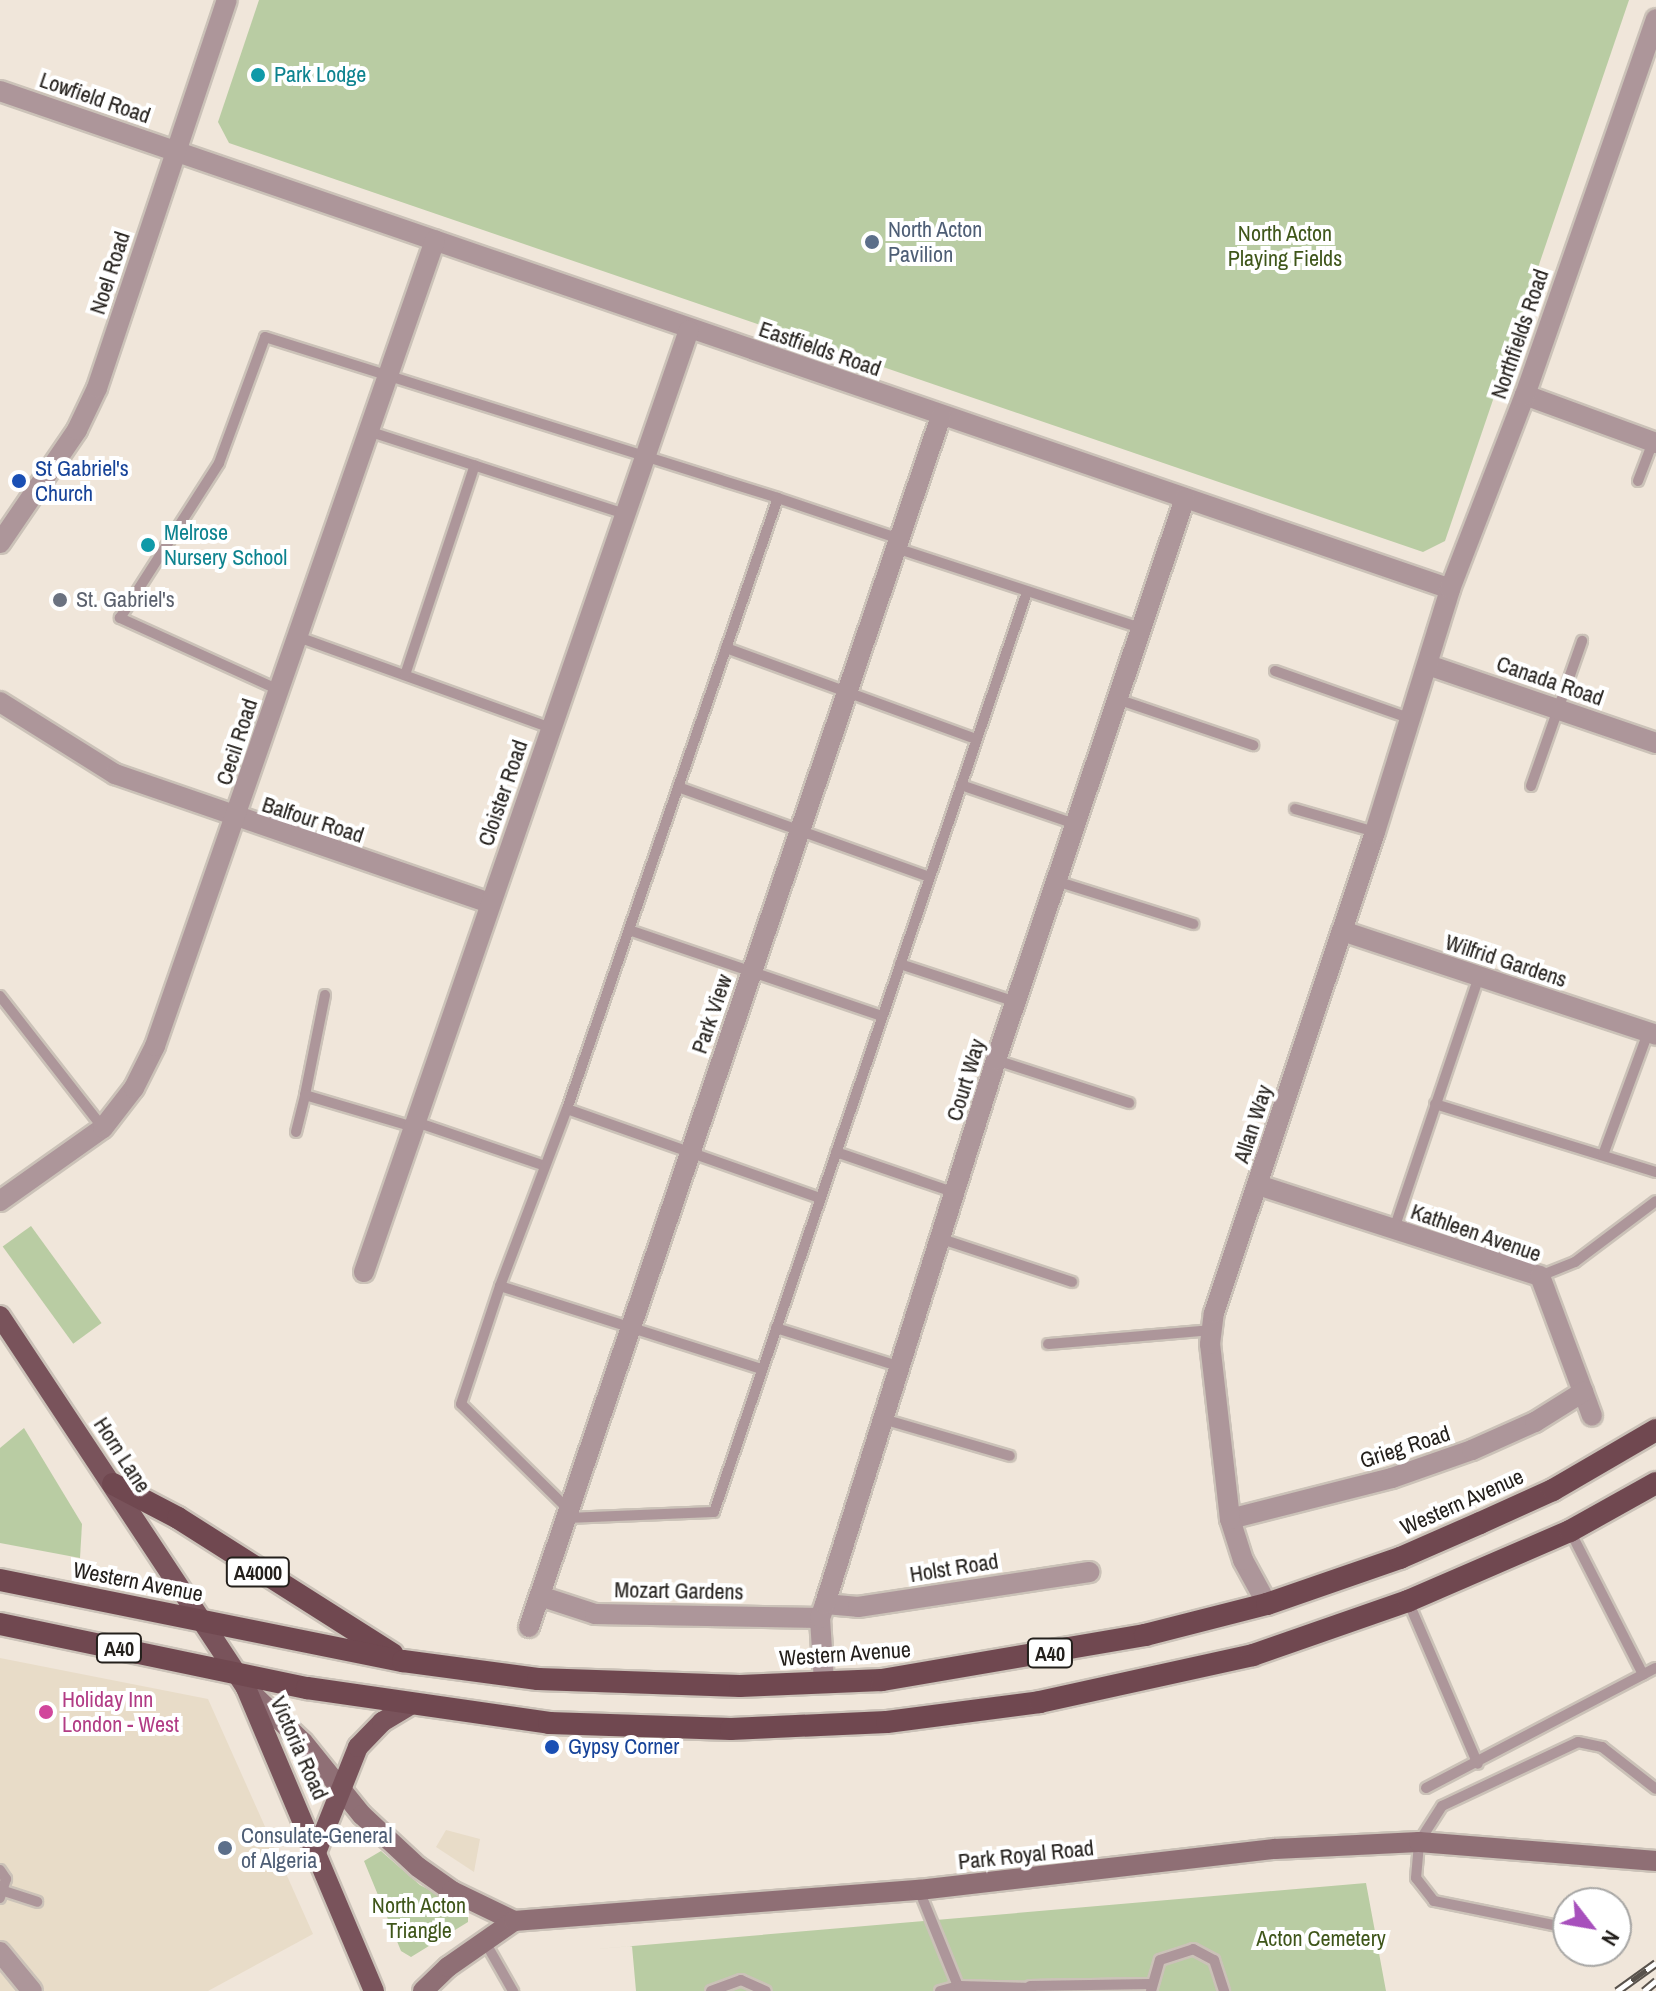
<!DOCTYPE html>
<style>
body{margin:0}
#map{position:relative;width:1656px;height:1991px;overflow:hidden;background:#f0e6da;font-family:"Archivo Narrow",sans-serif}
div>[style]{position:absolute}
.industrial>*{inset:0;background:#e8dcc8}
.green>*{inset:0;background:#b9cca3;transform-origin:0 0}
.roads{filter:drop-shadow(2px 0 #cbc2b8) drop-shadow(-2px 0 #cbc2b8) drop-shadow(0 2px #cbc2b8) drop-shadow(0 -2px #cbc2b8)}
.service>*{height:10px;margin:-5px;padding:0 5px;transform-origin:5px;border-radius:5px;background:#ad969a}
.minor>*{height:20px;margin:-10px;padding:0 10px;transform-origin:10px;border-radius:10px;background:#ad969a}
.tertiary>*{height:20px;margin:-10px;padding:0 10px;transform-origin:10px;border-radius:10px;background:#ad969a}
.secondary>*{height:20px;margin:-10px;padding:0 10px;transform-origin:10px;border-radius:10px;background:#8f6f75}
.primary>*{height:20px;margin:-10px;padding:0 10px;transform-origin:10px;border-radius:10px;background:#79535b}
.trunk>*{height:22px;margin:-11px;padding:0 11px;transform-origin:11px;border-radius:11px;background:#704850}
.rail>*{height:9px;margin-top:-4.5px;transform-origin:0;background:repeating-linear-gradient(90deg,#fff 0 18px,#58524c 0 36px);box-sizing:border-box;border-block:2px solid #58524c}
.dots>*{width:22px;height:22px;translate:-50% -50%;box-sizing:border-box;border:4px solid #fff;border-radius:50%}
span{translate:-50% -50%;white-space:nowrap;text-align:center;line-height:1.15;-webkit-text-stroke:8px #fff;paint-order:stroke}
.shield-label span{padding:2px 6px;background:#fff;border:2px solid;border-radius:6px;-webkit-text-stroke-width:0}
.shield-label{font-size:20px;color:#24201c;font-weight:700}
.culture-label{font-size:22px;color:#0d838f}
.left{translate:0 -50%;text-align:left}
.street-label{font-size:22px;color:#24201c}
.service-label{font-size:22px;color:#4e5e75}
.park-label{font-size:22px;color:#3f561a}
.transit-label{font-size:22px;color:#164399}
.worship-label{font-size:22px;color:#5b616d}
.hotel-label{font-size:22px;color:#b23c85}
.north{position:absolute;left:1552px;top:1887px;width:80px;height:80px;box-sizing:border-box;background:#fff;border:2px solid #a7a6a4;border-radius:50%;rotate:121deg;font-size:22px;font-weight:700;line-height:32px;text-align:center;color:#24201c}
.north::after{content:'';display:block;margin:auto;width:28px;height:36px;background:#a750bc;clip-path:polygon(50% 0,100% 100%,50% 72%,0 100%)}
</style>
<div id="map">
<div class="industrial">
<div style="clip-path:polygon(0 1658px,208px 1699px,313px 1934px,208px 1991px,0 1991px)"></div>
<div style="clip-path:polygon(446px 1830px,480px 1839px,474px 1872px,436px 1847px)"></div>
</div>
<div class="green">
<div style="clip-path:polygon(259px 0,1629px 0,1445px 541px,1423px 552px,229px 143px,218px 122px)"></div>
<div style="left:31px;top:1226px;width:120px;height:35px;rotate:54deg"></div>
<div style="clip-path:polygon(24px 1428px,82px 1524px,80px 1558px,0 1543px,0 1448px)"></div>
<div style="clip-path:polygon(381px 1851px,420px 1885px,468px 1910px,468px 1922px,411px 1957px,401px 1951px,364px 1861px)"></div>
<div style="clip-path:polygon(1366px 1883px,1386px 1991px,636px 1991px,632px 1946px,539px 1954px)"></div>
</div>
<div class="roads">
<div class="service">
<div style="left:368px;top:431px;width:270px;rotate:17.9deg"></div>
<div style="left:1638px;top:481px;width:42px;rotate:-69deg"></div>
<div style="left:896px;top:548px;width:258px;rotate:18.1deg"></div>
<div style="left:298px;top:637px;width:269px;rotate:19.8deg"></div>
<div style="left:726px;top:648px;width:266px;rotate:20deg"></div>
<div style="left:1275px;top:671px;width:144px;rotate:19.4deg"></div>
<div style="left:405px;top:675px;width:221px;rotate:-71.6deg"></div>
<div style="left:279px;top:690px;width:175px;rotate:-155.6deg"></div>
<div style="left:120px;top:618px;width:184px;rotate:-57.4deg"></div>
<div style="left:219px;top:463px;width:134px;rotate:-69.9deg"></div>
<div style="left:265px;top:337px;width:538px;rotate:17.42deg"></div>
<div style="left:1117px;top:699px;width:144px;rotate:18.7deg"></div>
<div style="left:961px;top:785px;width:120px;rotate:18.9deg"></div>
<div style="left:1531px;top:786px;width:154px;rotate:-70.6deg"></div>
<div style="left:678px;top:787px;width:267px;rotate:19.7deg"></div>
<div style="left:1295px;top:809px;width:83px;rotate:16deg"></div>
<div style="left:1056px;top:881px;width:144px;rotate:17.4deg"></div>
<div style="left:629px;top:930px;width:267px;rotate:18.8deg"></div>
<div style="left:900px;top:964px;width:122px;rotate:18.1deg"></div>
<div style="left:325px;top:995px;width:102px;rotate:101.3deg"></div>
<div style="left:305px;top:1095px;width:114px;rotate:16.4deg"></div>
<div style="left:0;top:996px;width:167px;rotate:52deg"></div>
<div style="left:996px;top:1060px;width:140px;rotate:17.9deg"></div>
<div style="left:1435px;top:1104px;width:231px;rotate:17.1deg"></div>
<div style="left:567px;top:1109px;width:268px;rotate:19.4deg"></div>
<div style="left:416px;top:1122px;width:133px;rotate:18.8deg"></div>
<div style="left:296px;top:1132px;width:38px;rotate:-76deg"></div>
<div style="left:836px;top:1152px;width:127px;rotate:18.9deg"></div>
<div style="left:1603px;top:1155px;width:130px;rotate:-69.8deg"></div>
<div style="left:1394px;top:1229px;width:266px;rotate:-71.4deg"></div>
<div style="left:942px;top:1239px;width:137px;rotate:18.3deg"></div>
<div style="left:1540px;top:1276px;width:38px;rotate:-22deg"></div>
<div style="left:1575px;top:1262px;width:101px;rotate:-37deg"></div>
<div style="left:500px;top:1286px;width:275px;rotate:17.6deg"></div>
<div style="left:776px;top:1328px;width:131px;rotate:17.3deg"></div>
<div style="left:1048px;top:1344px;width:163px;rotate:-4.9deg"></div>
<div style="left:883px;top:1419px;width:132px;rotate:16.2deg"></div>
<div style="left:569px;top:1510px;width:151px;rotate:-135.5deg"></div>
<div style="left:461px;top:1404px;width:124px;rotate:-71.7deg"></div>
<div style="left:500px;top:1286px;width:189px;rotate:-69.3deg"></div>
<div style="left:567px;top:1109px;width:646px;rotate:-70.95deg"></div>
<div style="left:778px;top:498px;width:129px;rotate:18.6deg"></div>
<div style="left:566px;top:1518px;width:148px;rotate:-2.3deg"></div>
<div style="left:714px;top:1512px;width:972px;rotate:-71.21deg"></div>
<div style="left:1570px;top:1531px;width:161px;rotate:63deg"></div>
<div style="left:1408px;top:1601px;width:177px;rotate:66.8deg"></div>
<div style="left:1426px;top:1788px;width:259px;rotate:-27.6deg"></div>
<div style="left:0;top:1870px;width:11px;rotate:56deg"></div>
<div style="left:6px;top:1879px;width:20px;rotate:108deg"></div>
<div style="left:919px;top:1890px;width:109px;rotate:67.9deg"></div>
<div style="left:4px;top:1891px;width:35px;rotate:18deg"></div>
<div style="left:1568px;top:1928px;width:137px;rotate:-168.6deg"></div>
<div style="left:1434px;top:1901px;width:29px;rotate:-128deg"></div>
<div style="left:1416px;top:1878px;width:36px;rotate:-85deg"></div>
<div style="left:1419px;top:1842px;width:43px;rotate:-57.4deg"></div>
<div style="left:1442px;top:1806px;width:150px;rotate:-25.2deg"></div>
<div style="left:1578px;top:1742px;width:25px;rotate:12deg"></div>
<div style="left:1602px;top:1747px;width:68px;rotate:37.9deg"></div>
<div style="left:484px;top:1940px;width:59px;rotate:60.4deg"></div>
<div style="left:1030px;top:1986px;width:120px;rotate:-1deg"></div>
<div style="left:711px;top:1991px;width:32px;rotate:-20deg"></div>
<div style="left:741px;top:1980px;width:27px;rotate:24deg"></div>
<div style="left:940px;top:1991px;width:20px;rotate:-15deg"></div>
<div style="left:959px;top:1986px;width:73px;rotate:1.6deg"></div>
<div style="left:1151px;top:1991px;width:32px;rotate:-74deg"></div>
<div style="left:1160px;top:1960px;width:35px;rotate:-18deg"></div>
<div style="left:1193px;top:1949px;width:24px;rotate:28deg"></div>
<div style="left:1214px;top:1960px;width:33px;rotate:72deg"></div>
</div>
<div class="minor">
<div style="left:0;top:91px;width:1533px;rotate:18.95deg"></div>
<div style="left:1525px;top:395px;width:140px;rotate:20.1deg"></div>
<div style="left:1428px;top:665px;width:241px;rotate:18.9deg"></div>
<div style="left:0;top:702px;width:136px;rotate:32.1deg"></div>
<div style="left:115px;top:774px;width:397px;rotate:19deg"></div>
<div style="left:1342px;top:931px;width:331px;rotate:18.3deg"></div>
<div style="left:1258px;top:1185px;width:296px;rotate:17.9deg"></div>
<div style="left:1540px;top:1276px;width:149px;rotate:69.6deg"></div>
<div style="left:0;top:1201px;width:126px;rotate:-35.3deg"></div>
<div style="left:103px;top:1128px;width:51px;rotate:-52.2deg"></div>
<div style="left:134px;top:1088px;width:47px;rotate:-63.4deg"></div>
<div style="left:155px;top:1046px;width:853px;rotate:-70.84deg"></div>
<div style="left:364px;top:1272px;width:996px;rotate:-70.97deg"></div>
<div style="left:1230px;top:1519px;width:167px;rotate:-14.2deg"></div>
<div style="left:1392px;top:1478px;width:85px;rotate:-19.3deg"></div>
<div style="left:1472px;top:1450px;width:69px;rotate:-24deg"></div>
<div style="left:1535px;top:1422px;width:57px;rotate:-32deg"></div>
<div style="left:540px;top:1596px;width:58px;rotate:18.1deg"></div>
<div style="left:595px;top:1614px;width:225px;rotate:1deg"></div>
<div style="left:825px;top:1604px;width:33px;rotate:5deg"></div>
<div style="left:858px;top:1607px;width:234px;rotate:-8.6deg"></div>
<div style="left:1267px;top:1604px;width:50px;rotate:-118.6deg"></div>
<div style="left:1243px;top:1560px;width:43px;rotate:-107.6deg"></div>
<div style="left:1230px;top:1519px;width:176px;rotate:-96.5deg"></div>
<div style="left:1210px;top:1344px;width:31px;rotate:-83deg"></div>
<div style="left:1214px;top:1313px;width:507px;rotate:-71.49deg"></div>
<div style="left:1375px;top:832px;width:254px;rotate:-72.8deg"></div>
<div style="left:1450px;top:589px;width:208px;rotate:-68.9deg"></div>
<div style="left:1525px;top:395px;width:398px;rotate:-70.8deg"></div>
<div style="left:529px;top:1627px;width:1279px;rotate:-71.21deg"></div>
<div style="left:824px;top:1682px;width:64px;rotate:-93.6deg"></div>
<div style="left:820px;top:1618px;width:15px;rotate:-70deg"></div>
<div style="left:825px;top:1604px;width:570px;rotate:-72.55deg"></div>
<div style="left:996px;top:1060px;width:593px;rotate:-71.41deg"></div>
<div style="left:0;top:1952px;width:50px;rotate:50.6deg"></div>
</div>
<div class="tertiary">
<div style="left:0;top:543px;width:137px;rotate:-55.7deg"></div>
<div style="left:77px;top:430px;width:47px;rotate:-64.5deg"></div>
<div style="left:97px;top:388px;width:409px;rotate:-71.5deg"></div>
</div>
<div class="secondary">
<div style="left:246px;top:1688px;width:79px;rotate:43.5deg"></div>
<div style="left:303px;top:1742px;width:94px;rotate:51.1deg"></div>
<div style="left:362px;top:1815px;width:76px;rotate:42.9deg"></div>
<div style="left:418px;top:1867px;width:42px;rotate:35.2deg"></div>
<div style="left:452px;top:1891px;width:69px;rotate:25.8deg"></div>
<div style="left:423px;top:1991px;width:35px;rotate:-44deg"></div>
<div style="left:448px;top:1967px;width:80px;rotate:-34.9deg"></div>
<div style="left:514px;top:1921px;width:406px;rotate:-4.4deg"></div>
<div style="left:919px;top:1890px;width:358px;rotate:-6.6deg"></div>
<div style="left:1275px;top:1849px;width:144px;rotate:-2.8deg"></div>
<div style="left:1419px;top:1842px;width:238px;rotate:4.6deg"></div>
</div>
<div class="primary">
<div style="left:0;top:1316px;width:446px;rotate:56.5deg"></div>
<div style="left:246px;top:1688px;width:329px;rotate:67.1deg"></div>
<div style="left:317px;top:1850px;width:111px;rotate:-68.3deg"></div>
<div style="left:358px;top:1747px;width:35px;rotate:-46deg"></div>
<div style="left:382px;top:1722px;width:35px;rotate:-31deg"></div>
</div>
<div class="trunk">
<div style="left:113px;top:1484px;width:73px;rotate:27.6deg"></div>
<div style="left:178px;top:1518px;width:254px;rotate:32.4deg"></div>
<div style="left:0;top:1580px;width:411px;rotate:11.4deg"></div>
<div style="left:403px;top:1661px;width:136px;rotate:7.6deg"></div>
<div style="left:538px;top:1679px;width:202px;rotate:2deg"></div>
<div style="left:740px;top:1686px;width:142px;rotate:-2.4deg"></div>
<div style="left:882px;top:1680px;width:267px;rotate:-9.7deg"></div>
<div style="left:1145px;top:1635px;width:126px;rotate:-14.3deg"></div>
<div style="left:1267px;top:1604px;width:141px;rotate:-19.1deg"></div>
<div style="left:1400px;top:1558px;width:87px;rotate:-23.6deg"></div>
<div style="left:1480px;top:1523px;width:80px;rotate:-24.3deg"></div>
<div style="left:1553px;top:1490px;width:119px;rotate:-30.2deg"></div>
<div style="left:0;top:1624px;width:314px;rotate:11.8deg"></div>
<div style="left:307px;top:1688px;width:245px;rotate:8.2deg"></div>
<div style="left:549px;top:1723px;width:182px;rotate:1.9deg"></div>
<div style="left:731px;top:1729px;width:156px;rotate:-2.6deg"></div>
<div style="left:887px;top:1722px;width:154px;rotate:-7.4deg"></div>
<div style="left:1040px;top:1702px;width:218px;rotate:-12.4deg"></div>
<div style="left:1253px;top:1655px;width:164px;rotate:-19.2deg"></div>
<div style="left:1408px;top:1601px;width:176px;rotate:-23.4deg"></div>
<div style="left:1570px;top:1531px;width:98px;rotate:-29.2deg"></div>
</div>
</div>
<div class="rail">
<div style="left:1617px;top:1991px;width:48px;rotate:-35.7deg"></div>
<div style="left:1644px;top:1991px;width:16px;rotate:-40deg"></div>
</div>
<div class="dots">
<div style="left:258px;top:75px;background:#0f9aa8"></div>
<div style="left:872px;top:242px;background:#5c6f8a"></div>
<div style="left:19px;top:481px;background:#1a4fb4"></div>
<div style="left:148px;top:545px;background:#0f9aa8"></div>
<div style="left:60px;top:600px;background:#6b7280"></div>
<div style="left:46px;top:1712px;background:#d1479c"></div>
<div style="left:552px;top:1747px;background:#1a4fb4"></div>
<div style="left:225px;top:1848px;background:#5c6f8a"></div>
</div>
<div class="shield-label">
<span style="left:258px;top:1572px">A4000</span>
<span style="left:119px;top:1648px">A40</span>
<span style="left:1050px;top:1653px">A40</span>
</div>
<div class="culture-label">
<span class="left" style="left:274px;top:75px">Park Lodge</span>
<span class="left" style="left:164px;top:545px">Melrose<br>Nursery School</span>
</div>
<div class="street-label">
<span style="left:95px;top:98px;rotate:19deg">Lowfield Road</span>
<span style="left:110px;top:273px;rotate:-72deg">Noel Road</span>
<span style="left:1520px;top:334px;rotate:-71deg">Northfields Road</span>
<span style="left:820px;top:349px;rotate:19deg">Eastfields Road</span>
<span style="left:1550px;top:681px;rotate:19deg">Canada Road</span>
<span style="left:237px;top:742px;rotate:-72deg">Cecil Road</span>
<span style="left:503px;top:793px;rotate:-71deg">Cloister Road</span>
<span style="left:313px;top:820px;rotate:18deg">Balfour Road</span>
<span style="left:1506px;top:961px;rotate:18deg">Wilfrid Gardens</span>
<span style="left:712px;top:1014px;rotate:-71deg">Park View</span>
<span style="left:966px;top:1080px;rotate:-73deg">Court Way</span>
<span style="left:1253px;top:1124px;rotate:-72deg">Allan Way</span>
<span style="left:1476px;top:1233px;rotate:19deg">Kathleen Avenue</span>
<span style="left:1405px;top:1447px;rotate:-18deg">Grieg Road</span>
<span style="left:122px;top:1455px;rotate:57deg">Horn Lane</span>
<span style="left:1462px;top:1502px;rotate:-24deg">Western Avenue</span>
<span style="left:954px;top:1568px;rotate:-9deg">Holst Road</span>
<span style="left:138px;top:1582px;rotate:11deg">Western Avenue</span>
<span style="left:679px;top:1591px;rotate:1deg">Mozart Gardens</span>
<span style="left:845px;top:1654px;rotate:-4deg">Western Avenue</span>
<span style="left:299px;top:1748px;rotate:66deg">Victoria Road</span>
<span style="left:1026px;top:1855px;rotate:-6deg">Park Royal Road</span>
</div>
<div class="service-label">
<span class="left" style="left:888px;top:242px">North Acton<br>Pavilion</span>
<span class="left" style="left:241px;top:1848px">Consulate-General<br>of Algeria</span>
</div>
<div class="park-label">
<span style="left:1285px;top:246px">North Acton<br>Playing Fields</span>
<span style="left:419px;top:1918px">North Acton<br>Triangle</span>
<span style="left:1321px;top:1939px">Acton Cemetery</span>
</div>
<div class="transit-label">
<span class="left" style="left:35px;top:481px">St Gabriel's<br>Church</span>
<span class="left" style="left:568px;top:1747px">Gypsy Corner</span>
</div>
<div class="worship-label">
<span class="left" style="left:76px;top:600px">St. Gabriel's</span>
</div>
<div class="hotel-label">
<span class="left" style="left:62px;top:1712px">Holiday Inn<br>London - West</span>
</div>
<div class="north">N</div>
</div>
